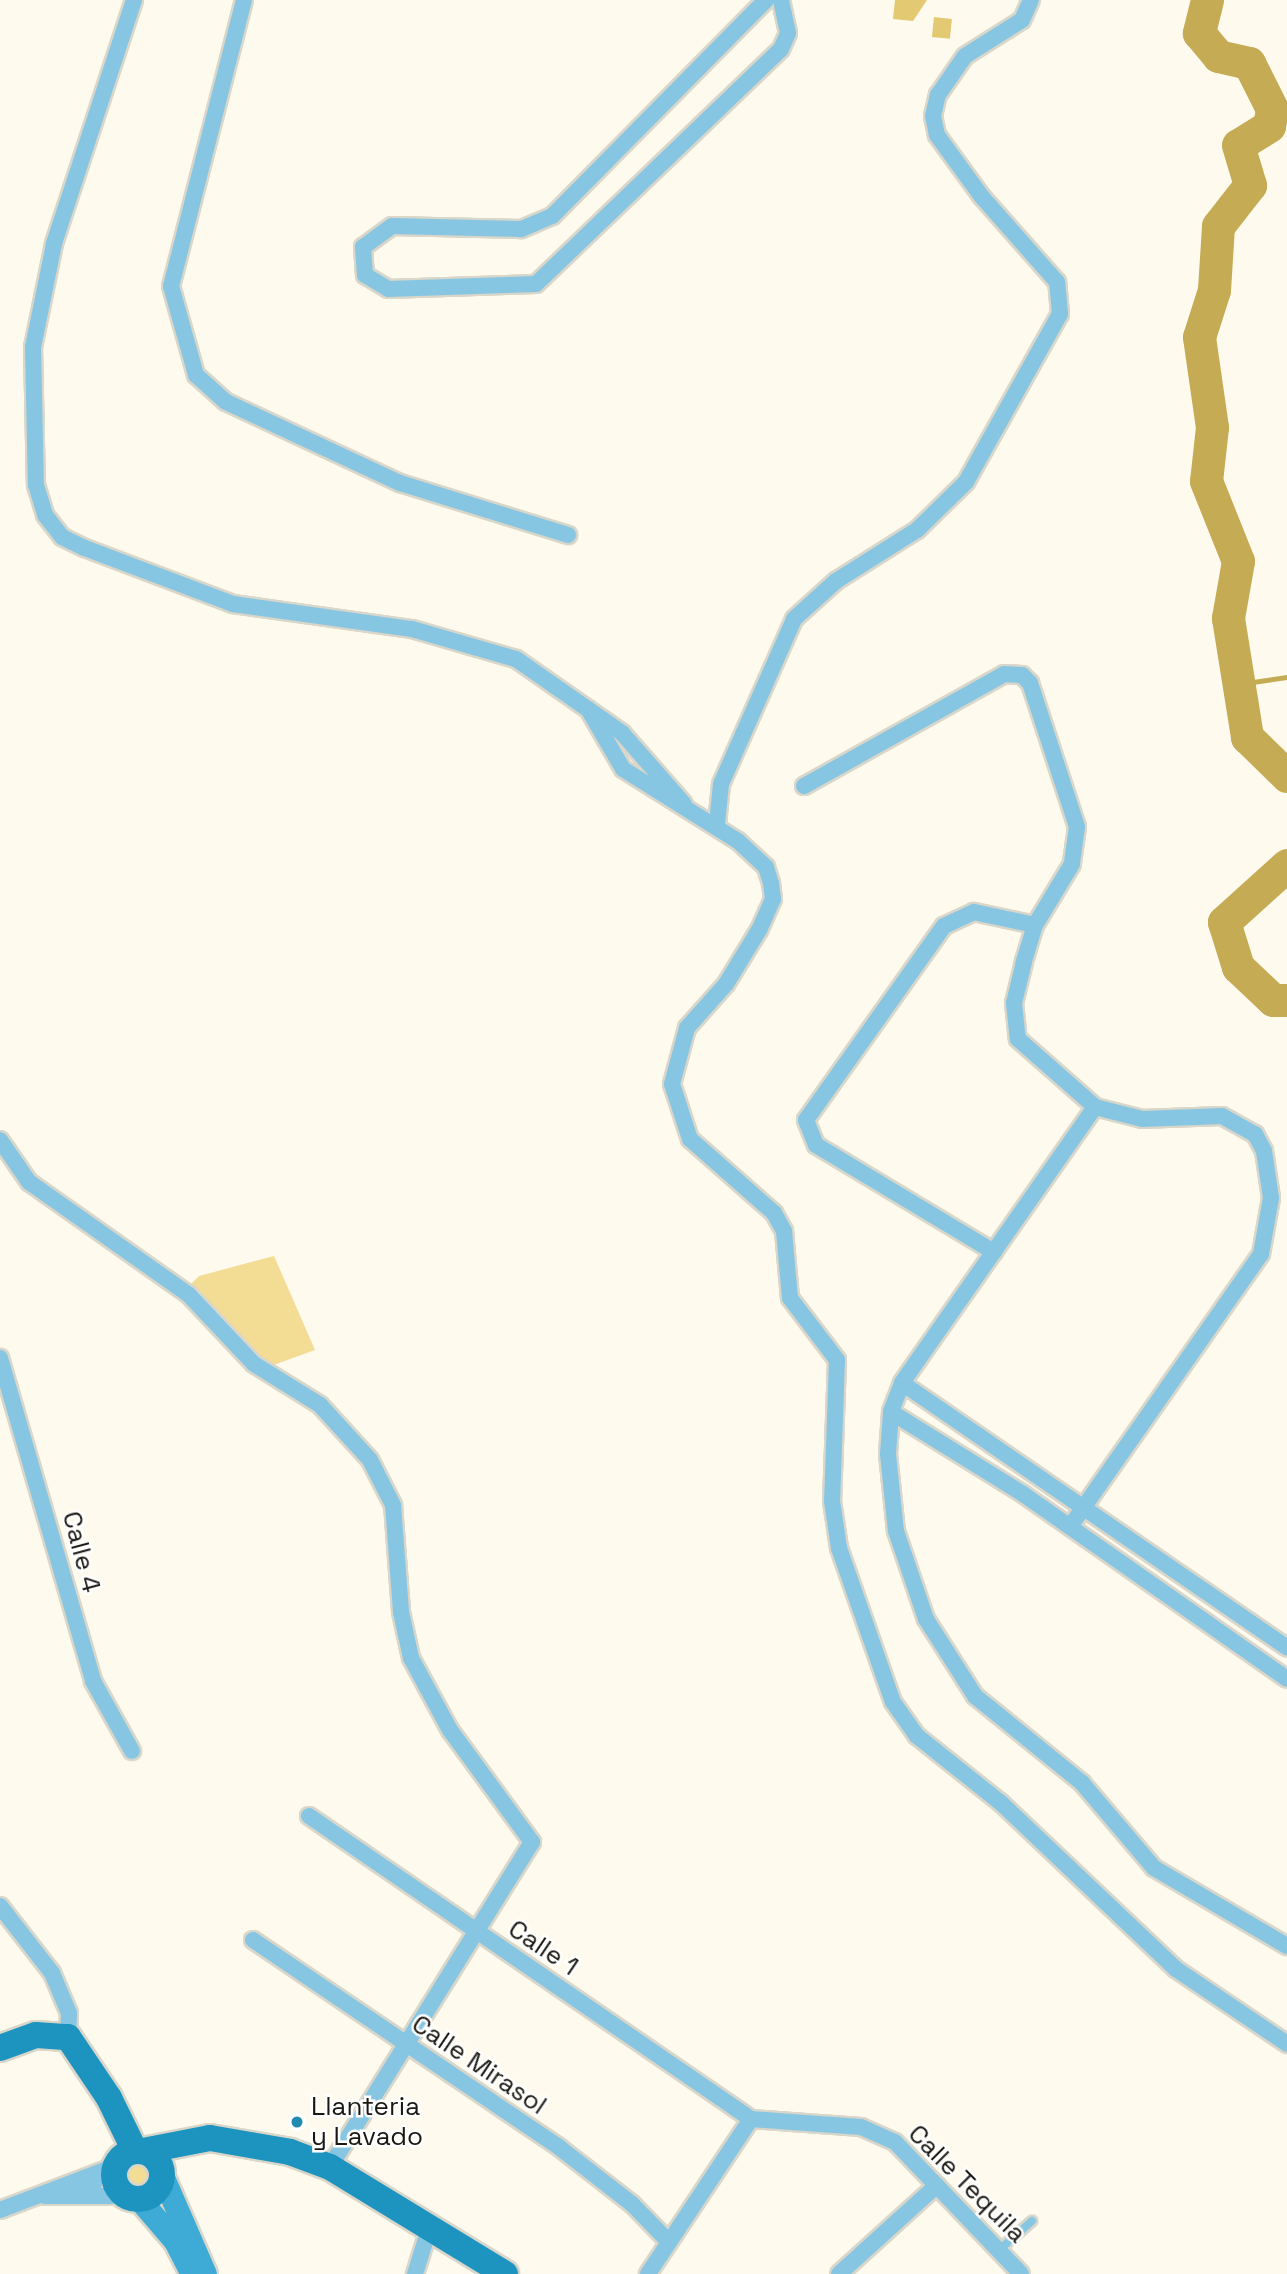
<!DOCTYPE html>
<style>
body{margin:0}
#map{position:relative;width:1287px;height:2274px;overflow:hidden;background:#fefaed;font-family:"Space Grotesk",sans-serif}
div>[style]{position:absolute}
.green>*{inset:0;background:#f3dc94}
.round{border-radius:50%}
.stream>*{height:5px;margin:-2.5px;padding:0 2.5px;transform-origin:2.5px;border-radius:2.5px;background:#c5ab54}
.river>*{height:33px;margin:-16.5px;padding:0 16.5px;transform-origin:16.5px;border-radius:16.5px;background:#c5ab54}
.building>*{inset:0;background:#e3c972;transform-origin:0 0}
.roads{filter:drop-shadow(2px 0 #d9d6ca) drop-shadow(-2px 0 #d9d6ca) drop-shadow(0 2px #d9d6ca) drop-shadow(0 -2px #d9d6ca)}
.service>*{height:8px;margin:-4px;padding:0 4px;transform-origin:4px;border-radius:4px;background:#87c6e3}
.pedestrian>*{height:12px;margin:-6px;padding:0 6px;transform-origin:6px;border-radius:6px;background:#87c6e3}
.pedestrian>.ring{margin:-6px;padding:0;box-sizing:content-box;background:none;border:12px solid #87c6e3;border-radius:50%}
.minor>*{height:16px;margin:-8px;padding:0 8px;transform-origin:8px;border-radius:8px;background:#87c6e3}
.secondary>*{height:23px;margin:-11.5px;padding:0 11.5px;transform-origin:11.5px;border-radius:11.5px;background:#3dabd6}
.primary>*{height:26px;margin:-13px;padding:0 13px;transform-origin:13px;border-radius:13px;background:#1c94bf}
.primary>.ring{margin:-13px;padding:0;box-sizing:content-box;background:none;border:26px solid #1c94bf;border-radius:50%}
.dots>*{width:19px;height:19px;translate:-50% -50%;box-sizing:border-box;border:4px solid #fff;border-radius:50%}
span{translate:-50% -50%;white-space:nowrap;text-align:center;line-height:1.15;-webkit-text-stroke:5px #fff;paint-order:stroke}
.street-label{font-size:26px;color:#191812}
.poi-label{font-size:26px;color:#191812}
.left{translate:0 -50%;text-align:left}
</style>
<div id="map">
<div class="green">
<div style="clip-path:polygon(274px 1256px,315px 1350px,268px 1367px,191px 1284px,199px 1276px)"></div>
<div class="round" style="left:122px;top:2161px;width:28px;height:28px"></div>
</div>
<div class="stream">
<div style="left:1239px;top:684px;width:49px;rotate:-8.3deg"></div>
</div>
<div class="river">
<div style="left:1207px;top:0;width:34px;rotate:104deg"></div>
<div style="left:1199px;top:33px;width:30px;rotate:50deg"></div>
<div style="left:1218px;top:56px;width:32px;rotate:13deg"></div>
<div style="left:1249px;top:63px;width:51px;rotate:63.4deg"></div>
<div style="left:1272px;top:109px;width:17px;rotate:100deg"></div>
<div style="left:1269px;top:126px;width:36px;rotate:148deg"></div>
<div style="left:1238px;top:145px;width:42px;rotate:73.3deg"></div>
<div style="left:1250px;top:185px;width:52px;rotate:128deg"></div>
<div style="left:1218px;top:226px;width:64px;rotate:93.6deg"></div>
<div style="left:1214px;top:290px;width:49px;rotate:107.7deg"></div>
<div style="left:1199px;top:337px;width:91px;rotate:81.8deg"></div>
<div style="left:1212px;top:427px;width:54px;rotate:96.3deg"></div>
<div style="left:1206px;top:481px;width:86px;rotate:68.2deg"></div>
<div style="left:1238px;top:561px;width:58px;rotate:100deg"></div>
<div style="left:1228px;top:618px;width:121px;rotate:80.9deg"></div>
<div style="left:1247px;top:737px;width:56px;rotate:44.3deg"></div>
<div style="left:1287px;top:865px;width:85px;rotate:137.9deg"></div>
<div style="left:1224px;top:922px;width:47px;rotate:72.7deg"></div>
<div style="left:1238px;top:967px;width:48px;rotate:43.3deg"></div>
<div style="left:1273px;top:1000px;width:14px"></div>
</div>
<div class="building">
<div style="clip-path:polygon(895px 0,927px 0,913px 21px,893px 19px)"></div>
<div style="left:934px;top:17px;width:18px;height:20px;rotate:6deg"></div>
</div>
<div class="roads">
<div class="service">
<div style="left:999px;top:2250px;width:44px;rotate:-41.3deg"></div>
</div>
<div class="pedestrian">
<div class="ring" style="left:82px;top:2176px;width:2px;height:2px"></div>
</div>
<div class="minor">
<div style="left:134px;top:0;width:257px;rotate:108.2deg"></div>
<div style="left:54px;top:244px;width:105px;rotate:101.5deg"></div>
<div style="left:33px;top:347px;width:138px;rotate:88.8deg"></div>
<div style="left:36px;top:485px;width:31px;rotate:73deg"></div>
<div style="left:45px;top:515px;width:28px;rotate:52deg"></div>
<div style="left:62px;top:537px;width:25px;rotate:26deg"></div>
<div style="left:85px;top:548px;width:158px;rotate:20.7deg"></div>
<div style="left:233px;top:604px;width:181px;rotate:8deg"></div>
<div style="left:412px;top:629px;width:108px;rotate:16.1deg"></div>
<div style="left:516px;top:659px;width:129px;rotate:34.9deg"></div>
<div style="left:622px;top:733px;width:94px;rotate:48.9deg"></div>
<div style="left:244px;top:0;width:295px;rotate:104.3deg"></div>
<div style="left:171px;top:286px;width:92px;rotate:74.3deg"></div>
<div style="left:196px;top:375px;width:40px;rotate:42deg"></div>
<div style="left:226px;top:402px;width:192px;rotate:25deg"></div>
<div style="left:400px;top:483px;width:176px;rotate:17.2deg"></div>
<div style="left:766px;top:0;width:304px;rotate:134.7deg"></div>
<div style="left:552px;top:216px;width:34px;rotate:157deg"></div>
<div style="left:521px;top:229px;width:129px;rotate:-178.7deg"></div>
<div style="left:392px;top:226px;width:36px;rotate:144deg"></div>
<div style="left:363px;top:247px;width:28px;rotate:86deg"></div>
<div style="left:365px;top:275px;width:27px;rotate:31deg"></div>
<div style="left:388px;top:289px;width:148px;rotate:-1.9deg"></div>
<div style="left:536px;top:284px;width:339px;rotate:-43.8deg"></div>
<div style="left:781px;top:49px;width:17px;rotate:-66deg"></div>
<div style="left:788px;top:33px;width:34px;rotate:-102deg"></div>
<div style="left:588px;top:709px;width:69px;rotate:59.7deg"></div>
<div style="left:623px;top:769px;width:136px;rotate:32.1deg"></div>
<div style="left:738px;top:841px;width:38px;rotate:43deg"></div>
<div style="left:766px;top:867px;width:17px;rotate:73deg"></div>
<div style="left:771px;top:883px;width:16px;rotate:83deg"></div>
<div style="left:773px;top:899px;width:34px;rotate:114deg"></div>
<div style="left:759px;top:930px;width:63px;rotate:121.4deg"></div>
<div style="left:726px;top:984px;width:59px;rotate:131.6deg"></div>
<div style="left:687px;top:1028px;width:58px;rotate:105deg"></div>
<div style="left:672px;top:1084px;width:58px;rotate:71.9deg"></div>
<div style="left:690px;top:1139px;width:112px;rotate:41.4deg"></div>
<div style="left:774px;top:1213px;width:21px;rotate:61deg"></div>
<div style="left:784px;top:1231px;width:67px;rotate:84.9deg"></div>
<div style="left:790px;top:1298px;width:78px;rotate:52.8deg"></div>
<div style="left:837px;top:1360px;width:141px;rotate:92deg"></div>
<div style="left:832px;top:1501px;width:48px;rotate:81.5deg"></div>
<div style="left:839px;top:1548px;width:163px;rotate:70.7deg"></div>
<div style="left:893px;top:1702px;width:42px;rotate:54.8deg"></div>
<div style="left:917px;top:1736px;width:107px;rotate:38.6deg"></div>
<div style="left:1001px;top:1803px;width:241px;rotate:43.5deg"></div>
<div style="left:1176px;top:1969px;width:134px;rotate:34deg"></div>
<div style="left:804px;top:786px;width:229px;rotate:-29.2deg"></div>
<div style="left:1004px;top:674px;width:18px;rotate:3deg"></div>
<div style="left:1022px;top:675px;width:11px;rotate:45deg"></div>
<div style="left:1030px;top:683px;width:151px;rotate:71.9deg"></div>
<div style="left:1077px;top:827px;width:37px;rotate:98deg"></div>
<div style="left:1072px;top:864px;width:71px;rotate:121.2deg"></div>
<div style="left:1035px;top:925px;width:39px;rotate:107deg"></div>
<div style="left:1024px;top:962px;width:42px;rotate:103.7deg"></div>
<div style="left:1014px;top:1003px;width:36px;rotate:84deg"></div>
<div style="left:1018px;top:1039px;width:103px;rotate:41.4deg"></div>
<div style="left:1095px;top:1107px;width:49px;rotate:14.3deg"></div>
<div style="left:1142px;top:1119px;width:80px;rotate:-2.1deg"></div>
<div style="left:1222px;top:1116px;width:38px;rotate:29deg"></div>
<div style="left:1255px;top:1134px;width:19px;rotate:62deg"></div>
<div style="left:1264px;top:1151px;width:48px;rotate:81.5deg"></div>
<div style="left:1271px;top:1198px;width:57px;rotate:100.1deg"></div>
<div style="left:1261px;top:1254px;width:333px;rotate:125deg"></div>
<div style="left:717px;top:824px;width:40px;rotate:-84.3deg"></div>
<div style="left:721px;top:784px;width:180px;rotate:-66.1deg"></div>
<div style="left:794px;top:619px;width:57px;rotate:-42.1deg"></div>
<div style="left:836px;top:581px;width:96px;rotate:-32.2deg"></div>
<div style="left:917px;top:530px;width:69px;rotate:-44.4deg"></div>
<div style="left:966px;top:482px;width:193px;rotate:-60.8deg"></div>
<div style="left:1060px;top:314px;width:32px;rotate:-95deg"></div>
<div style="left:1057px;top:282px;width:113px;rotate:-131.4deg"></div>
<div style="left:982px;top:197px;width:77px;rotate:-126deg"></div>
<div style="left:937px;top:135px;width:19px;rotate:-102deg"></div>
<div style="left:933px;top:116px;width:22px;rotate:-77deg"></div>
<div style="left:938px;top:95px;width:47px;rotate:-55.3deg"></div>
<div style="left:965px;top:56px;width:67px;rotate:-32.3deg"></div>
<div style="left:1022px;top:20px;width:22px;rotate:-66deg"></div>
<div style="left:1095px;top:1107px;width:337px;rotate:125deg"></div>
<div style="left:902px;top:1383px;width:31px;rotate:111deg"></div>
<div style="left:891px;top:1412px;width:42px;rotate:94.1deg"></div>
<div style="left:888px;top:1454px;width:77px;rotate:84.1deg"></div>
<div style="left:896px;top:1531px;width:93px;rotate:71.2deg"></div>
<div style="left:926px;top:1619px;width:91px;rotate:57.5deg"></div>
<div style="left:975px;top:1696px;width:138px;rotate:39.1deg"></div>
<div style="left:1082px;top:1783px;width:111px;rotate:49.7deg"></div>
<div style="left:1154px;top:1868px;width:154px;rotate:30.4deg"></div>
<div style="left:0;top:1140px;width:51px;rotate:55.4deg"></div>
<div style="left:29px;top:1182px;width:196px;rotate:35.2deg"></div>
<div style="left:189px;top:1295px;width:95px;rotate:46.7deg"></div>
<div style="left:254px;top:1364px;width:78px;rotate:31.8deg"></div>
<div style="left:320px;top:1405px;width:74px;rotate:47.7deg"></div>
<div style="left:370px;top:1460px;width:51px;rotate:62.9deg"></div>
<div style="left:393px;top:1505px;width:107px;rotate:85.7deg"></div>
<div style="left:401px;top:1612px;width:47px;rotate:77.7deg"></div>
<div style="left:411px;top:1658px;width:82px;rotate:61.6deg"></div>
<div style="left:450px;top:1730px;width:139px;rotate:53.8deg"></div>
<div style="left:532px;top:1842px;width:383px;rotate:121.9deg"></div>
<div style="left:994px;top:1252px;width:208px;rotate:-149deg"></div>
<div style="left:816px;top:1145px;width:27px;rotate:-112deg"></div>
<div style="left:806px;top:1120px;width:238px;rotate:-54.6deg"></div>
<div style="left:944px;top:926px;width:33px;rotate:-25deg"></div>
<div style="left:974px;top:912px;width:62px;rotate:12deg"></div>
<div style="left:0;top:1358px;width:336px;rotate:73.9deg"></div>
<div style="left:93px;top:1681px;width:80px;rotate:60.9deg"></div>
<div style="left:902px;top:1383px;width:467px;rotate:34.5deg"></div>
<div style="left:891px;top:1412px;width:155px;rotate:31.8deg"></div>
<div style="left:1023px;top:1494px;width:322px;rotate:35deg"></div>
<div style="left:309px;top:1816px;width:536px;rotate:34.43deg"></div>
<div style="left:0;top:1906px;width:85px;rotate:52.2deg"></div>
<div style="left:52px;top:1973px;width:43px;rotate:67deg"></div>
<div style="left:69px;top:2013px;width:24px;rotate:92deg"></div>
<div style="left:253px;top:1940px;width:371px;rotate:34.1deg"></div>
<div style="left:560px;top:2148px;width:91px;rotate:37.9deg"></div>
<div style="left:632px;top:2204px;width:53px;rotate:45.8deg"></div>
<div style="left:751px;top:2119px;width:110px;rotate:4.2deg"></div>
<div style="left:861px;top:2127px;width:37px;rotate:24deg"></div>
<div style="left:895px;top:2142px;width:182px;rotate:46.3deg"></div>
<div style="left:45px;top:2196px;width:79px"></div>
<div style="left:0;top:2210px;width:123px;rotate:-20.9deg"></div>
<div style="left:415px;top:2274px;width:50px;rotate:-72.6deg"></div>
<div style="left:648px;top:2274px;width:186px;rotate:-56.4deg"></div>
<div style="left:839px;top:2274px;width:132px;rotate:-42.2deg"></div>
</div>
<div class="secondary">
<div style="left:162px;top:2175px;width:108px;rotate:66.5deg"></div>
<div style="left:139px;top:2199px;width:55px;rotate:49.4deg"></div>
<div style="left:175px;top:2241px;width:36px;rotate:63deg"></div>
</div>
<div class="primary">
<div style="left:0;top:2048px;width:38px;rotate:-20deg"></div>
<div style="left:36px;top:2035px;width:32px;rotate:4deg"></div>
<div style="left:68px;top:2037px;width:73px;rotate:56.1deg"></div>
<div style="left:109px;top:2098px;width:59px;rotate:63.9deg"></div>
<div class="ring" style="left:114px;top:2151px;width:22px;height:22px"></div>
<div style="left:143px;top:2151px;width:68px;rotate:-11deg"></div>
<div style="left:210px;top:2138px;width:81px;rotate:9.9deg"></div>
<div style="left:290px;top:2152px;width:43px;rotate:20.6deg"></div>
<div style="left:330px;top:2167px;width:205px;rotate:31.4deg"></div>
</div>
</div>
<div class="dots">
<div style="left:297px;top:2122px;background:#208ab1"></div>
</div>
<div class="street-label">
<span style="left:81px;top:1552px;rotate:75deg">Calle 4</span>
<span style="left:543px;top:1948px;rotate:34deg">Calle 1</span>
<span style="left:479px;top:2065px;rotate:34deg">Calle Mirasol</span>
<span style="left:967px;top:2184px;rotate:45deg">Calle Tequila</span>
</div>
<div class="poi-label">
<span class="left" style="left:311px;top:2122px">Llanteria<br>y Lavado</span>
</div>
</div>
